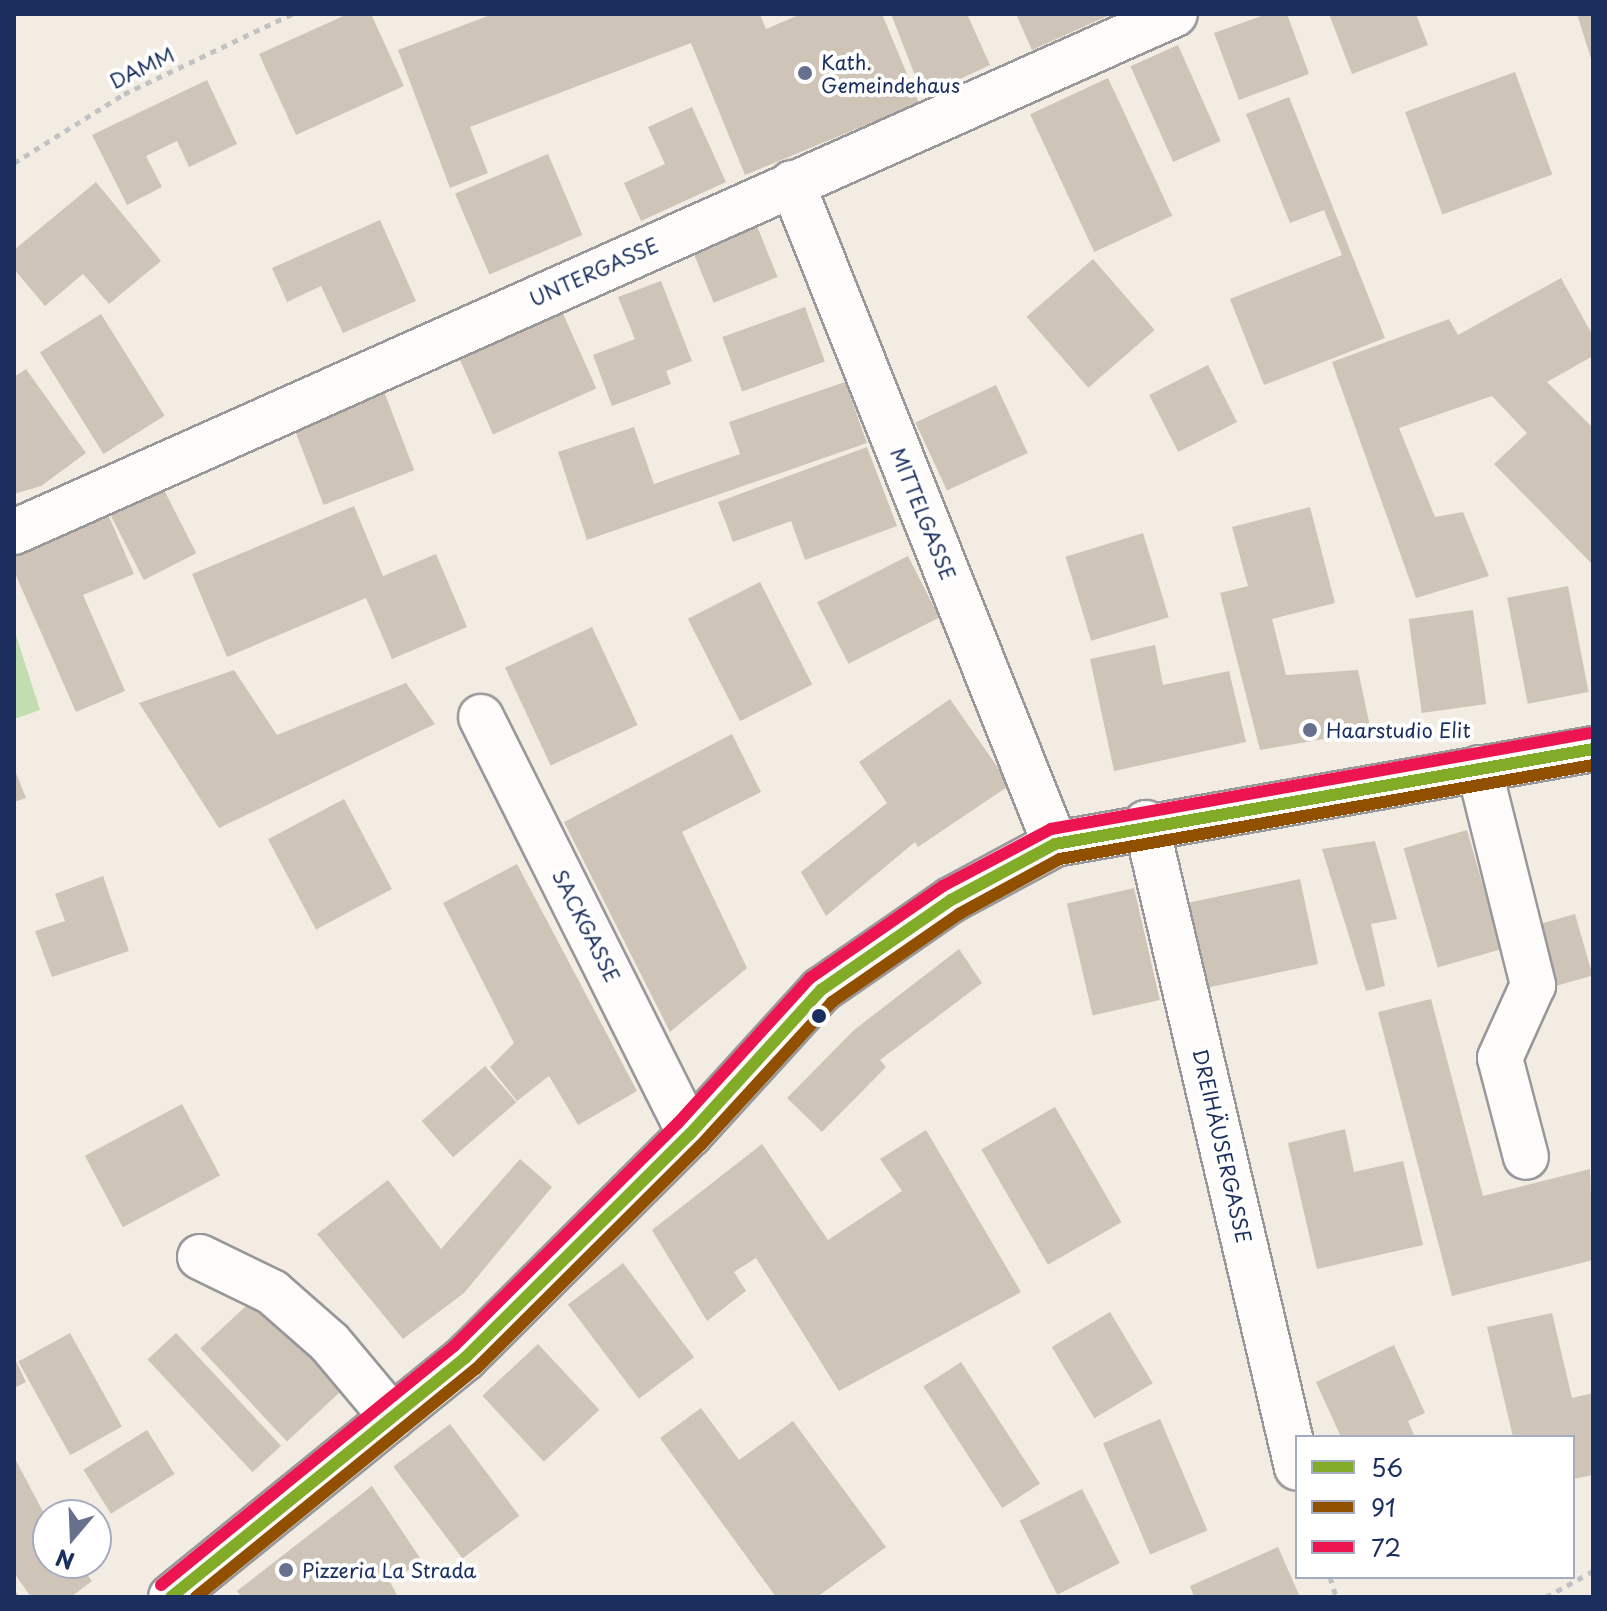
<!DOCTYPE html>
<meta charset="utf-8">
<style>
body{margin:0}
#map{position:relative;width:1607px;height:1611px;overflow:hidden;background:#f3ece3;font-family:"Playpen Sans",sans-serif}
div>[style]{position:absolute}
.green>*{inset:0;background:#c2deb0}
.building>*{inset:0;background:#cfc4b8;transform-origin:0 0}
.path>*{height:5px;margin-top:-2.5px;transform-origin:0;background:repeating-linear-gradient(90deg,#c1c2c4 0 6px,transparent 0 12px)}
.roads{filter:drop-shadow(2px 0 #98989b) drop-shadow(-2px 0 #98989b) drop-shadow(0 2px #98989b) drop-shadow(0 -2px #98989b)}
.minor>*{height:44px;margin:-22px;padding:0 22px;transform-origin:22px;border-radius:22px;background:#fdfcfb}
.bus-1>*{height:12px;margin:-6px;padding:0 6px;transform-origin:6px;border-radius:6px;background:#82ab28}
.bus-2>*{height:12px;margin:-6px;padding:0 6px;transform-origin:6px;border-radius:6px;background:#914f00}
.bus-3>*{height:12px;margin:-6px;padding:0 6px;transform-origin:6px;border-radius:6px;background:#ec1551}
.dots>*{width:22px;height:22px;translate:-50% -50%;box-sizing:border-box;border:4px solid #fff;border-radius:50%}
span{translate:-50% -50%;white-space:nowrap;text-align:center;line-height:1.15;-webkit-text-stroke:8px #fff;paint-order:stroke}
.poi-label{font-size:20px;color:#1b2f5e}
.left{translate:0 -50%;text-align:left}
.street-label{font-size:20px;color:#1b2f5e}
.frame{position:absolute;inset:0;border:16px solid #1b2f5e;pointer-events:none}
.legend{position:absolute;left:1295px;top:1435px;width:280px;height:144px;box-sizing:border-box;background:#fff;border:2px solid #a4acbf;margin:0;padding:10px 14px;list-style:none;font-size:24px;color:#1b2f5e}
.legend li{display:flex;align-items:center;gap:16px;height:40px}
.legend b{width:40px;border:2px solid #a4acbf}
.north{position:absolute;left:32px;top:1499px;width:80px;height:80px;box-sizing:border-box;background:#fff;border:2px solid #a4acbf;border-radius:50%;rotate:199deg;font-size:22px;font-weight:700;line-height:32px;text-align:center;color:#1b2f5e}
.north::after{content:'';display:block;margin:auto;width:28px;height:36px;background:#67718d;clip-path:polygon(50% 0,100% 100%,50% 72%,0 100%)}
</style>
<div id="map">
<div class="green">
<div style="clip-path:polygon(14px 629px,40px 710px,14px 719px)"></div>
</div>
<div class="building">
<div style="clip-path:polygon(348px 14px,371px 14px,404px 86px,296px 135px,259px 54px)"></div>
<div style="clip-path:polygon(493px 14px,760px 14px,766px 29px,801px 14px,882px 14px,919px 103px,745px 175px,691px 43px,470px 127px,488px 173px,450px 188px,398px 50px)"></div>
<div style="clip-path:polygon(891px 14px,967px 14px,990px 65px,923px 96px)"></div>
<div style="clip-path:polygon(1016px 14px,1112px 14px,1032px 50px)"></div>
<div style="clip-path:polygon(1267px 14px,1287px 14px,1309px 74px,1239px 100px,1214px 33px)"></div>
<div style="clip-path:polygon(1329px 14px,1416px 14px,1428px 45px,1352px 74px)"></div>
<div style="clip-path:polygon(1577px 14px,1593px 14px,1593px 62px,1592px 62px)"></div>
<div style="left:1178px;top:45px;width:105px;height:52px;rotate:66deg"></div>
<div style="left:1515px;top:72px;width:109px;height:117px;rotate:70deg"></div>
<div style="left:1108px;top:78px;width:152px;height:86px;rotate:65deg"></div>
<div style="clip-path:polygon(207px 80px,237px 144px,189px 167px,177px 141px,146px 156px,162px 187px,127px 205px,92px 135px)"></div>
<div style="clip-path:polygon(1289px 97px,1385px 338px,1264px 385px,1230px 299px,1342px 255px,1324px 210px,1290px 223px,1246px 114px)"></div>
<div style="clip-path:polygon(692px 107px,726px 182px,641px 221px,624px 183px,665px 164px,648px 127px)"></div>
<div style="left:548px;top:154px;width:88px;height:101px;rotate:67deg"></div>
<div style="clip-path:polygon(96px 182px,161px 261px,109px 304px,83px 274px,45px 306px,14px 269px,14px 250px)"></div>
<div style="clip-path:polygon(380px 220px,416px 301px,343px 333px,321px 286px,287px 302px,272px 268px)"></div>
<div style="left:757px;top:226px;width:55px;height:69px;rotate:68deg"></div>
<div style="left:1093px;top:259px;width:94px;height:88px;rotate:49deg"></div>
<div style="clip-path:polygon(1561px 278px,1593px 336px,1593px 356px,1547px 382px,1593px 428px,1593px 565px,1494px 464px,1527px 433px,1492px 396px,1399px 428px,1435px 517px,1463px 512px,1489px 576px,1416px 598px,1332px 362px,1449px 319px,1458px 335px)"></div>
<div style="clip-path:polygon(661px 281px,692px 361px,666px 371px,671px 384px,612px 406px,593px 355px,635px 339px,618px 297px)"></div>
<div style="left:805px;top:307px;width:58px;height:88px;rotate:70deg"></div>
<div style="left:561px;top:309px;width:87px;height:113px;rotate:66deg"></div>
<div style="left:101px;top:314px;width:120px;height:72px;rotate:58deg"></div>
<div style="left:1208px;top:365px;width:64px;height:66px;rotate:63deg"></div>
<div style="clip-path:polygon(26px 369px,86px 453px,41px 486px,14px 494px,14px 377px)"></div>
<div style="clip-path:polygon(845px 382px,867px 443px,587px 540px,558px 452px,634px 427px,654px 484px,740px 454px,729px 422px)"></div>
<div style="left:996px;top:385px;width:75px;height:89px;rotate:65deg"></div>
<div style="left:383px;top:389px;width:87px;height:97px;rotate:69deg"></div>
<div style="clip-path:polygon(867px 447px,897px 526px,805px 560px,791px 521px,733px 542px,718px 502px)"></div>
<div style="left:160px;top:482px;width:80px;height:59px;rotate:63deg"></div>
<div style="clip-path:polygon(354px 506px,383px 576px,436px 554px,467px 627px,392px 659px,366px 598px,227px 657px,192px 574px)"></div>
<div style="clip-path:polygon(1310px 507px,1335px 603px,1272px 619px,1286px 675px,1358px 670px,1371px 731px,1260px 750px,1220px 593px,1248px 586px,1232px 527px)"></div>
<div style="clip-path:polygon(107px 512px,134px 574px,83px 595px,125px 691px,76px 712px,14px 571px,14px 552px)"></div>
<div style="left:1143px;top:533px;width:88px;height:81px;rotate:73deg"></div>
<div style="left:908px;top:556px;width:69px;height:102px;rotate:63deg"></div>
<div style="left:760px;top:582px;width:115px;height:81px;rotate:63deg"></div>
<div style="left:1568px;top:586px;width:108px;height:62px;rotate:79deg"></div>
<div style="left:1473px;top:610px;width:95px;height:65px;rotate:82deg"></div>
<div style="left:592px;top:627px;width:108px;height:96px;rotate:65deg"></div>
<div style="clip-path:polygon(1155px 645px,1163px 685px,1229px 671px,1246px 742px,1114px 771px,1090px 659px)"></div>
<div style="clip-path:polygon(234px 670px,277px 735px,406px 683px,435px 724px,219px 828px,139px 703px)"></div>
<div style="clip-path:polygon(950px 699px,1010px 785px,918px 847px,915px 842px,826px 916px,801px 872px,887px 803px,859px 762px)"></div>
<div style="clip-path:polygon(732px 734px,761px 792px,682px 832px,747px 968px,670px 1032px,564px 822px)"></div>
<div style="clip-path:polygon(14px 768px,26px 798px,14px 802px)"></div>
<div style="left:344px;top:799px;width:102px;height:86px;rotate:62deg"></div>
<div style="left:1467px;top:830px;width:124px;height:66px;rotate:74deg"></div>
<div style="clip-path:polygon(1375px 841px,1397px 919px,1371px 924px,1385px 986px,1366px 991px,1322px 849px)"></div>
<div style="clip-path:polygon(517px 864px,637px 1091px,578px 1125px,549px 1076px,517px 1101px,490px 1067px,514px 1043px,443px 903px)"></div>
<div style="clip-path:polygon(103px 876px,129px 951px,52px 977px,35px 931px,65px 921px,55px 894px)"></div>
<div style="left:1300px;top:879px;width:87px;height:115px;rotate:78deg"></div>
<div style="left:1134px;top:888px;width:115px;height:69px;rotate:77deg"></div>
<div style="left:1575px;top:914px;width:64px;height:40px;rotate:74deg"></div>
<div style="clip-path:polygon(959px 949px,982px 983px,880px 1060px,886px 1067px,822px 1132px,787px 1098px,854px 1030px)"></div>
<div style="clip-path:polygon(1431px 999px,1483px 1196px,1590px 1169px,1593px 1260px,1452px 1296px,1378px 1012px)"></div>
<div style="left:485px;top:1066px;width:48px;height:84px;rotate:49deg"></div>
<div style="left:182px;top:1104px;width:81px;height:110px;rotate:62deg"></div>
<div style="left:1055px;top:1107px;width:133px;height:85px;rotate:60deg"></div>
<div style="clip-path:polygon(1345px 1129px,1354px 1172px,1403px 1161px,1423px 1245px,1317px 1269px,1288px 1143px)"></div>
<div style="clip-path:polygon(926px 1130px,1021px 1292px,839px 1391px,756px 1258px,734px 1272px,746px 1291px,707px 1321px,652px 1230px,762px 1144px,828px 1240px,902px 1191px,880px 1159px)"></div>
<div style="clip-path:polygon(520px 1159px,552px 1187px,464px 1293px,403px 1339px,317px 1234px,388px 1180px,441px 1249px)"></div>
<div style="left:623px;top:1263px;width:118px;height:69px;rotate:53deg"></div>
<div style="left:261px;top:1292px;width:127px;height:83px;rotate:47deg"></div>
<div style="left:1110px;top:1312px;width:83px;height:68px;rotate:59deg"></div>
<div style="clip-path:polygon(1552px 1313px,1572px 1398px,1593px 1393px,1593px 1475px,1573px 1479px,1573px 1437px,1513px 1437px,1487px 1327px)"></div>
<div style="left:70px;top:1333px;width:107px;height:59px;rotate:61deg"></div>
<div style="left:176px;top:1333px;width:154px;height:39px;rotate:47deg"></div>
<div style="left:538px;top:1344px;width:90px;height:76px;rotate:47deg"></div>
<div style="clip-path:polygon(1394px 1345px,1425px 1413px,1408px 1421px,1415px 1437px,1341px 1437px,1316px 1382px)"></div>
<div style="clip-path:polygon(14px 1357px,26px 1382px,14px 1388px)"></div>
<div style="left:961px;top:1362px;width:145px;height:45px;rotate:57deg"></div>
<div style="clip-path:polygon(701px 1408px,739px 1460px,793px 1421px,886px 1547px,817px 1597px,776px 1597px,660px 1438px)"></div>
<div style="left:1160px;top:1419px;width:121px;height:62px;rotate:67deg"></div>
<div style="left:450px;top:1424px;width:115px;height:71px;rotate:53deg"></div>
<div style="left:147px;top:1430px;width:52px;height:75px;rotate:58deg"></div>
<div style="clip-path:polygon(14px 1457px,48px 1521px,48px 1563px,79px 1563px,92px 1581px,71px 1597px,31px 1597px,14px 1573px)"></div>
<div style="clip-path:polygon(372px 1486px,422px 1561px,390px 1582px,398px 1597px,242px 1597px,237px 1591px)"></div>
<div style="left:1082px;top:1489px;width:83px;height:70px;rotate:63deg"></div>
<div style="clip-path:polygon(1278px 1547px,1300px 1597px,1194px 1597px,1190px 1586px)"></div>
</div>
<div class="path">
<div style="left:14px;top:163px;width:130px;rotate:-32.1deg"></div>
<div style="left:124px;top:94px;width:186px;rotate:-25.5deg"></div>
<div style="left:1330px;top:1577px;width:21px;rotate:73deg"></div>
<div style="left:14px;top:1593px;width:5px;rotate:53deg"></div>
<div style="left:1546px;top:1597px;width:54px;rotate:-29deg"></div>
</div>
<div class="roads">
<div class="minor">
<div style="left:792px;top:183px;width:711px;rotate:68.3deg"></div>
<div style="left:14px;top:532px;width:1271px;rotate:-24.04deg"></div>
<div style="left:481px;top:717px;width:466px;rotate:63.4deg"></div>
<div style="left:1479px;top:768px;width:224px;rotate:76deg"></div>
<div style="left:1533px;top:985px;width:80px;rotate:114.3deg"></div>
<div style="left:1500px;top:1058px;width:102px;rotate:75.3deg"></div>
<div style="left:1146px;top:823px;width:662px;rotate:76.82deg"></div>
<div style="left:200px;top:1257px;width:80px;rotate:25.9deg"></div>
<div style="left:272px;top:1292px;width:77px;rotate:41.3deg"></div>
<div style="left:330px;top:1343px;width:97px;rotate:50deg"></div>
<div style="left:171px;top:1597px;width:379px;rotate:-39.1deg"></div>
<div style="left:465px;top:1358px;width:317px;rotate:-44.9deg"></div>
<div style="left:690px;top:1134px;width:195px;rotate:-47.7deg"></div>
<div style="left:821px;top:990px;width:158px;rotate:-34.7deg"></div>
<div style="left:951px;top:900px;width:118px;rotate:-28.3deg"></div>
<div style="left:1055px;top:844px;width:546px;rotate:-10.01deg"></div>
</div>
</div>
<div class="bus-1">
<div style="left:171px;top:1597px;width:379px;rotate:-39.1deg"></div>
<div style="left:465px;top:1358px;width:317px;rotate:-44.9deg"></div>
<div style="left:690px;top:1134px;width:195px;rotate:-47.7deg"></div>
<div style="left:821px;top:990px;width:158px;rotate:-34.7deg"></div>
<div style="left:951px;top:900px;width:118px;rotate:-28.3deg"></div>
<div style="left:1055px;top:844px;width:546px;rotate:-10.01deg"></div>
</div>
<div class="bus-2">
<div style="left:196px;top:1597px;width:361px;rotate:-39.2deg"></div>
<div style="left:476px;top:1369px;width:317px;rotate:-44.9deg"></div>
<div style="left:701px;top:1145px;width:194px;rotate:-47.5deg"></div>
<div style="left:832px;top:1002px;width:155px;rotate:-34.7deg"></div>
<div style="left:959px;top:914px;width:115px;rotate:-28.6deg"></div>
<div style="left:1060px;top:859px;width:541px;rotate:-10deg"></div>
</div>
<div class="bus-3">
<div style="left:161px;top:1585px;width:378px;rotate:-39.2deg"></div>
<div style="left:454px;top:1346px;width:316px;rotate:-44.9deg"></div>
<div style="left:678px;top:1123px;width:196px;rotate:-47.7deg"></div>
<div style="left:810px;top:978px;width:162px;rotate:-34.7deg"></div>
<div style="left:943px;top:886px;width:122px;rotate:-27.8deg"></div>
<div style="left:1051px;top:829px;width:547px;rotate:-10.1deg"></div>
</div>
<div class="dots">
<div style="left:805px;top:73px;background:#67718d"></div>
<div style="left:1310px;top:730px;background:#67718d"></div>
<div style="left:819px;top:1016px;background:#1b2f5e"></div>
<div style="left:286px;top:1570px;background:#67718d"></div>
</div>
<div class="poi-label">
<span class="left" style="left:821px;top:74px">Kath.<br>Gemeindehaus</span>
<span class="left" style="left:1326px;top:730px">Haarstudio Elit</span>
<span class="left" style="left:302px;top:1570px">Pizzeria La Strada</span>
</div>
<div class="street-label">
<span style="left:142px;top:68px;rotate:-26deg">DAMM</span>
<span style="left:594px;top:272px;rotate:-24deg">UNTERGASSE</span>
<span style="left:923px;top:514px;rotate:68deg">MITTELGASSE</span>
<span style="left:586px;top:926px;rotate:63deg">SACKGASSE</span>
<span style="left:1222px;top:1146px;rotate:77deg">DREIHÄUSERGASSE</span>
</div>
<div class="frame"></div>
<ul class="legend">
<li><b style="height:10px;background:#82ab28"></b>56</li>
<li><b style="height:10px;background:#914f00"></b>91</li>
<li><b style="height:10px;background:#ec1551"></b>72</li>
</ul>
<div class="north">N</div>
</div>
